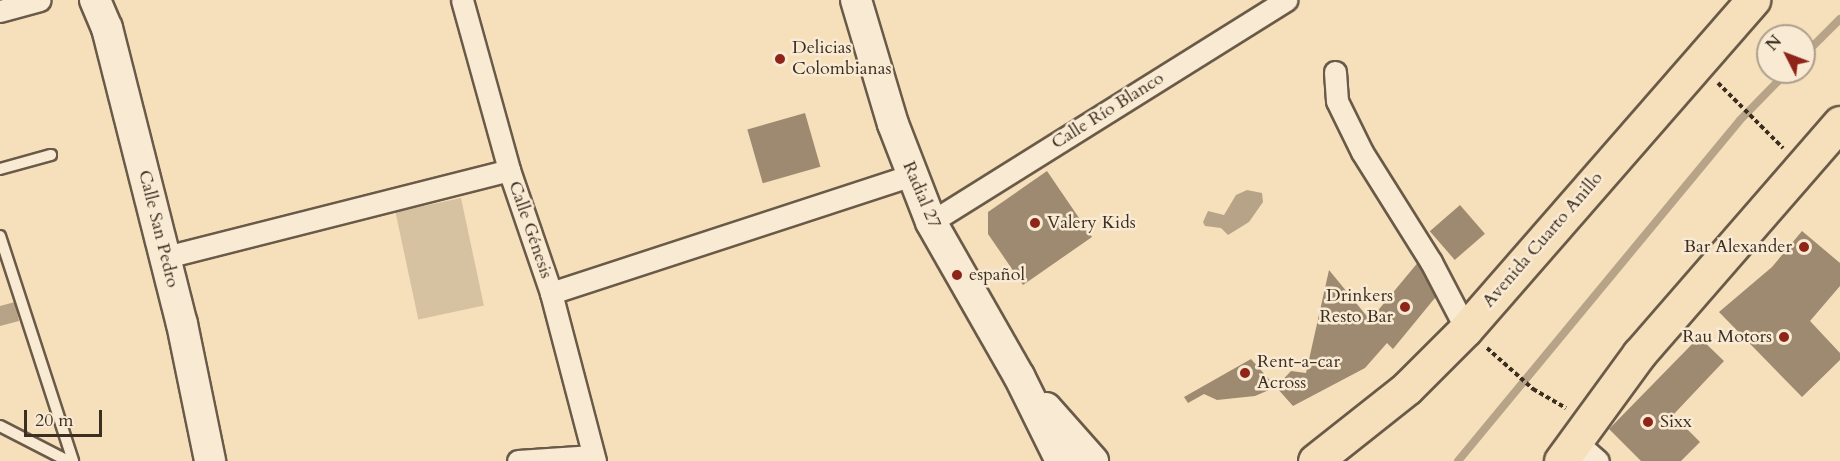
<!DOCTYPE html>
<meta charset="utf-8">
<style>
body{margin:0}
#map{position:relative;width:1840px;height:461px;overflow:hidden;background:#f6dfbb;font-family:Cardo,serif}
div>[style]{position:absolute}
.green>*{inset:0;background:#d6c1a1;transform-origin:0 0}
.water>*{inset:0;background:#b7a387}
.stream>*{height:8px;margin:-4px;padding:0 4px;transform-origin:4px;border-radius:4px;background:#b7a387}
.building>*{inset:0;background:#9d8a71;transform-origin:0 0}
.path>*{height:4px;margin-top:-2px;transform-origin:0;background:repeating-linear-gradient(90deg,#3c2e21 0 4.5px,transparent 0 7.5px)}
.roads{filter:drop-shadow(2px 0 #6a5a48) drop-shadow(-2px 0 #6a5a48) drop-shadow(0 2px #6a5a48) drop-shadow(0 -2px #6a5a48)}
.lane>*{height:10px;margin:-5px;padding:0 5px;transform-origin:5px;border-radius:5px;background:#f9ead3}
.street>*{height:21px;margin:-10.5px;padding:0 10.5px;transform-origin:10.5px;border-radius:10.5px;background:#f9ead3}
.secondary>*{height:30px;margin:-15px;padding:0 15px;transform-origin:15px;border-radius:15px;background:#f9ead3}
.highway>*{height:33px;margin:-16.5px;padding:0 16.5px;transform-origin:16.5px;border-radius:16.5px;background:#f6dfbb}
.dots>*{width:16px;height:16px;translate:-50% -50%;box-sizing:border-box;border:3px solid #f9ead3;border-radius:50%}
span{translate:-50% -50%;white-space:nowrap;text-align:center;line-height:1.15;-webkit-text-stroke:5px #f9ead3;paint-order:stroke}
.poi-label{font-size:18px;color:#3c2e21}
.left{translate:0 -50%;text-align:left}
.right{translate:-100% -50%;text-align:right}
.street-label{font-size:18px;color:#3c2e21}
.north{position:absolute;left:1756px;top:24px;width:60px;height:60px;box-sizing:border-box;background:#f9ead3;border:2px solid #ad9f8c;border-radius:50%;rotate:312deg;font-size:16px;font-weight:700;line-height:24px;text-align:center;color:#3c2e21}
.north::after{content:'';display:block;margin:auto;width:21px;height:27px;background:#8f2418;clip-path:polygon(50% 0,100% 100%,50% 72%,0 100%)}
.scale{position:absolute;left:24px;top:410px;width:78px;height:27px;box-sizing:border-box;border:3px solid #3c2e21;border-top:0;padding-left:8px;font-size:18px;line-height:21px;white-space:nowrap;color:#3c2e21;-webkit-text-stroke:4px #f9ead3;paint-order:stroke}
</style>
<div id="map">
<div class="green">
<div style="left:461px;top:198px;width:110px;height:67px;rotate:78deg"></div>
</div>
<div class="water">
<div style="clip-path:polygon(1247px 190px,1262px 193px,1263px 202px,1249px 222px,1228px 235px,1221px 228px,1205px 226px,1203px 222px,1208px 211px,1224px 215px,1236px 195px)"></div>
<div style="clip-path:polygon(15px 302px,19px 321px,0 326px,0 306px)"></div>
</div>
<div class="stream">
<div style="left:1804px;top:55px;width:51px;rotate:-45deg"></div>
<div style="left:1458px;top:461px;width:442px;rotate:-50.4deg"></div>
<div style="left:1740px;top:120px;width:67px;rotate:-45.6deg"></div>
</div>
<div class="building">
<div style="left:805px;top:113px;width:56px;height:60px;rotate:74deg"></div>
<div style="clip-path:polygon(1047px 171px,1092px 237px,1023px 285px,988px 234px,988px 212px)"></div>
<div style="left:1460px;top:205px;width:38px;height:40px;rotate:49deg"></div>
<div style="clip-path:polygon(1802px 231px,1840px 263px,1840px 286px,1810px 321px,1840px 353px,1840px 360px,1802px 397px,1719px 312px,1772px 267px)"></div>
<div style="clip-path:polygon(1420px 260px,1439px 293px,1393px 349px,1387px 343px,1365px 368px,1293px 406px,1276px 387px,1291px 371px,1306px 373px,1329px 270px,1370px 320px)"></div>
<div style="clip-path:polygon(1699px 337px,1724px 361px,1673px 415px,1700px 442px,1681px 461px,1641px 461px,1609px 429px)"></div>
<div style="clip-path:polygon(1251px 359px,1276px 387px,1255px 396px,1217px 400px,1204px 394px,1188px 403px,1184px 397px)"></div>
</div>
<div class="path">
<div style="left:1718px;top:83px;width:92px;rotate:45deg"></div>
<div style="left:1487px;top:348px;width:62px;rotate:41.7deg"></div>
<div style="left:1533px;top:389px;width:38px;rotate:30deg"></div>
</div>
<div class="roads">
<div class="lane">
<div style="left:0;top:169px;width:53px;rotate:-15.4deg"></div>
<div style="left:0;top:236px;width:237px;rotate:72deg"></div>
<div style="left:0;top:426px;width:76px;rotate:27.2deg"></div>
</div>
<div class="street">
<div style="left:462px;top:0;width:176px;rotate:74.5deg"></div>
<div style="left:509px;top:170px;width:130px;rotate:71.1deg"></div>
<div style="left:551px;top:293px;width:174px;rotate:75.3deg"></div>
<div style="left:0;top:11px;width:41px;rotate:-15.4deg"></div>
<div style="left:1335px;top:72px;width:29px;rotate:86deg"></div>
<div style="left:1337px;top:101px;width:57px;rotate:63.9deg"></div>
<div style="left:1362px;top:152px;width:130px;rotate:57.9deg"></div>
<div style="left:1431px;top:262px;width:76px;rotate:62.4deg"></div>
<div style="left:931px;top:222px;width:419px;rotate:-32deg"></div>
<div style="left:166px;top:257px;width:354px;rotate:-14.2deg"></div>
<div style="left:551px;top:293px;width:379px;rotate:-18.1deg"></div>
<div style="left:1575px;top:441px;width:30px;rotate:41deg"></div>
<div style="left:518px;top:461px;width:75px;rotate:-3.8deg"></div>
</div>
<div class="secondary">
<div style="left:95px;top:0;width:30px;rotate:67deg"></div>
<div style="left:107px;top:28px;width:305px;rotate:75.8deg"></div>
<div style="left:182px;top:324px;width:140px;rotate:78.4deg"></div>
<div style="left:856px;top:0;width:129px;rotate:73.4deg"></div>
<div style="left:893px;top:124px;width:105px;rotate:68.8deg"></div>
<div style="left:931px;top:222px;width:177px;rotate:60.3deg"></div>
<div style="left:1019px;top:376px;width:95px;rotate:63.7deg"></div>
<div style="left:1046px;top:408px;width:71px;rotate:48.4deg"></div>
</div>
<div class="highway">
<div style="left:1315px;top:461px;width:117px;rotate:-38.4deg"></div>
<div style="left:1407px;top:388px;width:83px;rotate:-45deg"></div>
<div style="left:1466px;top:329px;width:437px;rotate:-48.9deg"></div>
<div style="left:1561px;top:461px;width:132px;rotate:-53.9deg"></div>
<div style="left:1639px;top:354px;width:306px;rotate:-49deg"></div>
</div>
</div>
<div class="dots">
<div style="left:780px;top:59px;background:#8f2418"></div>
<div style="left:1035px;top:223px;background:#8f2418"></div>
<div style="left:1804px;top:247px;background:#8f2418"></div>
<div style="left:957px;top:275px;background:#8f2418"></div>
<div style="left:1405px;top:307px;background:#8f2418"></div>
<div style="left:1784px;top:337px;background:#8f2418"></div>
<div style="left:1245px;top:373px;background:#8f2418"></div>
<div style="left:1648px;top:422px;background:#8f2418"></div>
</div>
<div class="poi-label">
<span class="left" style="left:792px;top:59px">Delicias<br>Colombianas</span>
<span class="left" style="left:1047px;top:223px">Valery Kids</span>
<span class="right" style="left:1792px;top:247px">Bar Alexander</span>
<span class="left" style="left:969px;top:275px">español</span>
<span class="right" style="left:1393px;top:307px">Drinkers<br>Resto Bar</span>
<span class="right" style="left:1772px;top:337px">Rau Motors</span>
<span class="left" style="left:1257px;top:373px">Rent-a-car<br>Across</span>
<span class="left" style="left:1660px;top:422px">Sixx</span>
</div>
<div class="street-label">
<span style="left:1108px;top:111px;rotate:-32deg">Calle Río Blanco</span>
<span style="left:921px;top:195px;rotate:67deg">Radial 27</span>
<span style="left:158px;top:229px;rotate:76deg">Calle San Pedro</span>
<span style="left:530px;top:230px;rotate:71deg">Calle Génesis</span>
<span style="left:1543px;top:240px;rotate:-49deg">Avenida Cuarto Anillo</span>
</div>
<div class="north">N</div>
<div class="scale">20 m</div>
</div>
